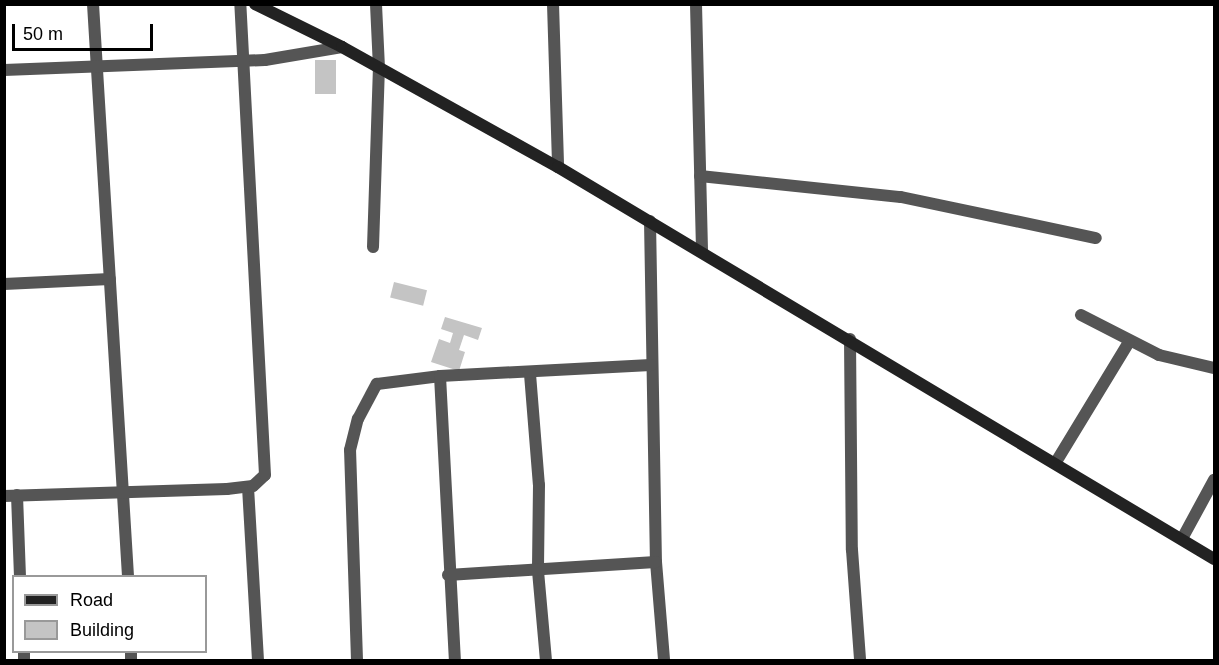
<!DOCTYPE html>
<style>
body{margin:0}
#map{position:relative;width:1219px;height:665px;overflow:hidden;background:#fff;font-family:Helvetica,sans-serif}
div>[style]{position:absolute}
.building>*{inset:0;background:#c4c4c4;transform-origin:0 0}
.street>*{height:12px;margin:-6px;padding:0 6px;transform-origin:6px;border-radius:6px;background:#555}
.secondary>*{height:12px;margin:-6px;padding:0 6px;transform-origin:6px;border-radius:6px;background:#222}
span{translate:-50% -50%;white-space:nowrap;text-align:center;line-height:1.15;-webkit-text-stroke:5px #fff;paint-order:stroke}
.frame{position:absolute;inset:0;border:6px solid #000;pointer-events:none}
.legend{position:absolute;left:12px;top:575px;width:195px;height:78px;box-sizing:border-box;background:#fff;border:2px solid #999;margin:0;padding:8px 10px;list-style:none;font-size:18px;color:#000}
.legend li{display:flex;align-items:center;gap:12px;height:30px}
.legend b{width:30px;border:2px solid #999}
.scale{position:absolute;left:12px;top:24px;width:141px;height:27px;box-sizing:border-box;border:3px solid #000;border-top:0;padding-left:8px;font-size:18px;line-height:21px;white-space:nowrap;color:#000;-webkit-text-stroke:4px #fff;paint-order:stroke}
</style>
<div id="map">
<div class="building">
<div style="left:315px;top:60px;width:21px;height:34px"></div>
<div style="left:394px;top:282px;width:34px;height:16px;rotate:14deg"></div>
<div style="clip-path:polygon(445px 317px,482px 328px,478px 340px,464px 335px,459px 350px,465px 352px,459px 371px,431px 362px,439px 339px,450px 343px,453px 333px,441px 329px)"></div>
</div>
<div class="street">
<div style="left:93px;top:4px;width:573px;rotate:86.5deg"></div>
<div style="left:553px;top:4px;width:163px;rotate:88.2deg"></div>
<div style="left:696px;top:4px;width:248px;rotate:88.6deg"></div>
<div style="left:4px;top:70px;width:261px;rotate:-2.2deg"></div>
<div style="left:265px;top:60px;width:78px;rotate:-9.6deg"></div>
<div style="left:700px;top:176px;width:202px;rotate:6deg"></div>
<div style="left:901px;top:197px;width:199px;rotate:11.9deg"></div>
<div style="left:650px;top:221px;width:341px;rotate:89deg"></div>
<div style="left:656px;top:562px;width:98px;rotate:85.3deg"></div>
<div style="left:373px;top:247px;width:179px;rotate:-88.1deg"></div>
<div style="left:379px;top:68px;width:64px;rotate:-92.7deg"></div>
<div style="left:4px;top:284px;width:106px;rotate:-2.7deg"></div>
<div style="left:1081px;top:315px;width:88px;rotate:27.1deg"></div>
<div style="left:1159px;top:355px;width:57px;rotate:13.3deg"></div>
<div style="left:850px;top:339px;width:211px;rotate:89.5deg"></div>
<div style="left:852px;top:550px;width:110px;rotate:85.8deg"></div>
<div style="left:530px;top:374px;width:111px;rotate:85.4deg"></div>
<div style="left:539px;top:485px;width:86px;rotate:90.7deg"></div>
<div style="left:538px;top:571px;width:89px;rotate:84.9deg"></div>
<div style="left:440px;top:376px;width:284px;rotate:87deg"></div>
<div style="left:1056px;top:462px;width:140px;rotate:-58.7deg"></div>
<div style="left:248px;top:487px;width:173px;rotate:86.7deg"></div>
<div style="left:17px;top:495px;width:81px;rotate:87.9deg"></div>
<div style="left:4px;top:496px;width:223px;rotate:-1.8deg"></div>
<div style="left:227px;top:489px;width:26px;rotate:-7deg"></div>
<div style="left:253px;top:486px;width:16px;rotate:-43deg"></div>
<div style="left:265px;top:475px;width:472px;rotate:-93deg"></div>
<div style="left:1183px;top:537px;width:65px;rotate:-61.5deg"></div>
<div style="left:448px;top:575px;width:208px;rotate:-3.6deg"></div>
<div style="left:24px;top:652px;width:8px;rotate:90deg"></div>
<div style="left:131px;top:652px;width:8px;rotate:90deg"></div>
<div style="left:357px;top:660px;width:210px;rotate:-91.9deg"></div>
<div style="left:350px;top:450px;width:32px;rotate:-76deg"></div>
<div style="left:358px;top:419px;width:40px;rotate:-62deg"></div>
<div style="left:377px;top:384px;width:64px;rotate:-7.2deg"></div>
<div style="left:440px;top:376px;width:211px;rotate:-3deg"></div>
</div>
<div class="secondary">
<div style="left:255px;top:4px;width:97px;rotate:26.3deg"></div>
<div style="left:342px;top:47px;width:247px;rotate:29.1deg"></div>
<div style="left:558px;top:167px;width:764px;rotate:30.86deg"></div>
</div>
<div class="frame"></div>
<ul class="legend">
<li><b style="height:8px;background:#222"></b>Road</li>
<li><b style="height:16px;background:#c4c4c4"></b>Building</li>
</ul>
<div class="scale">50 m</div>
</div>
